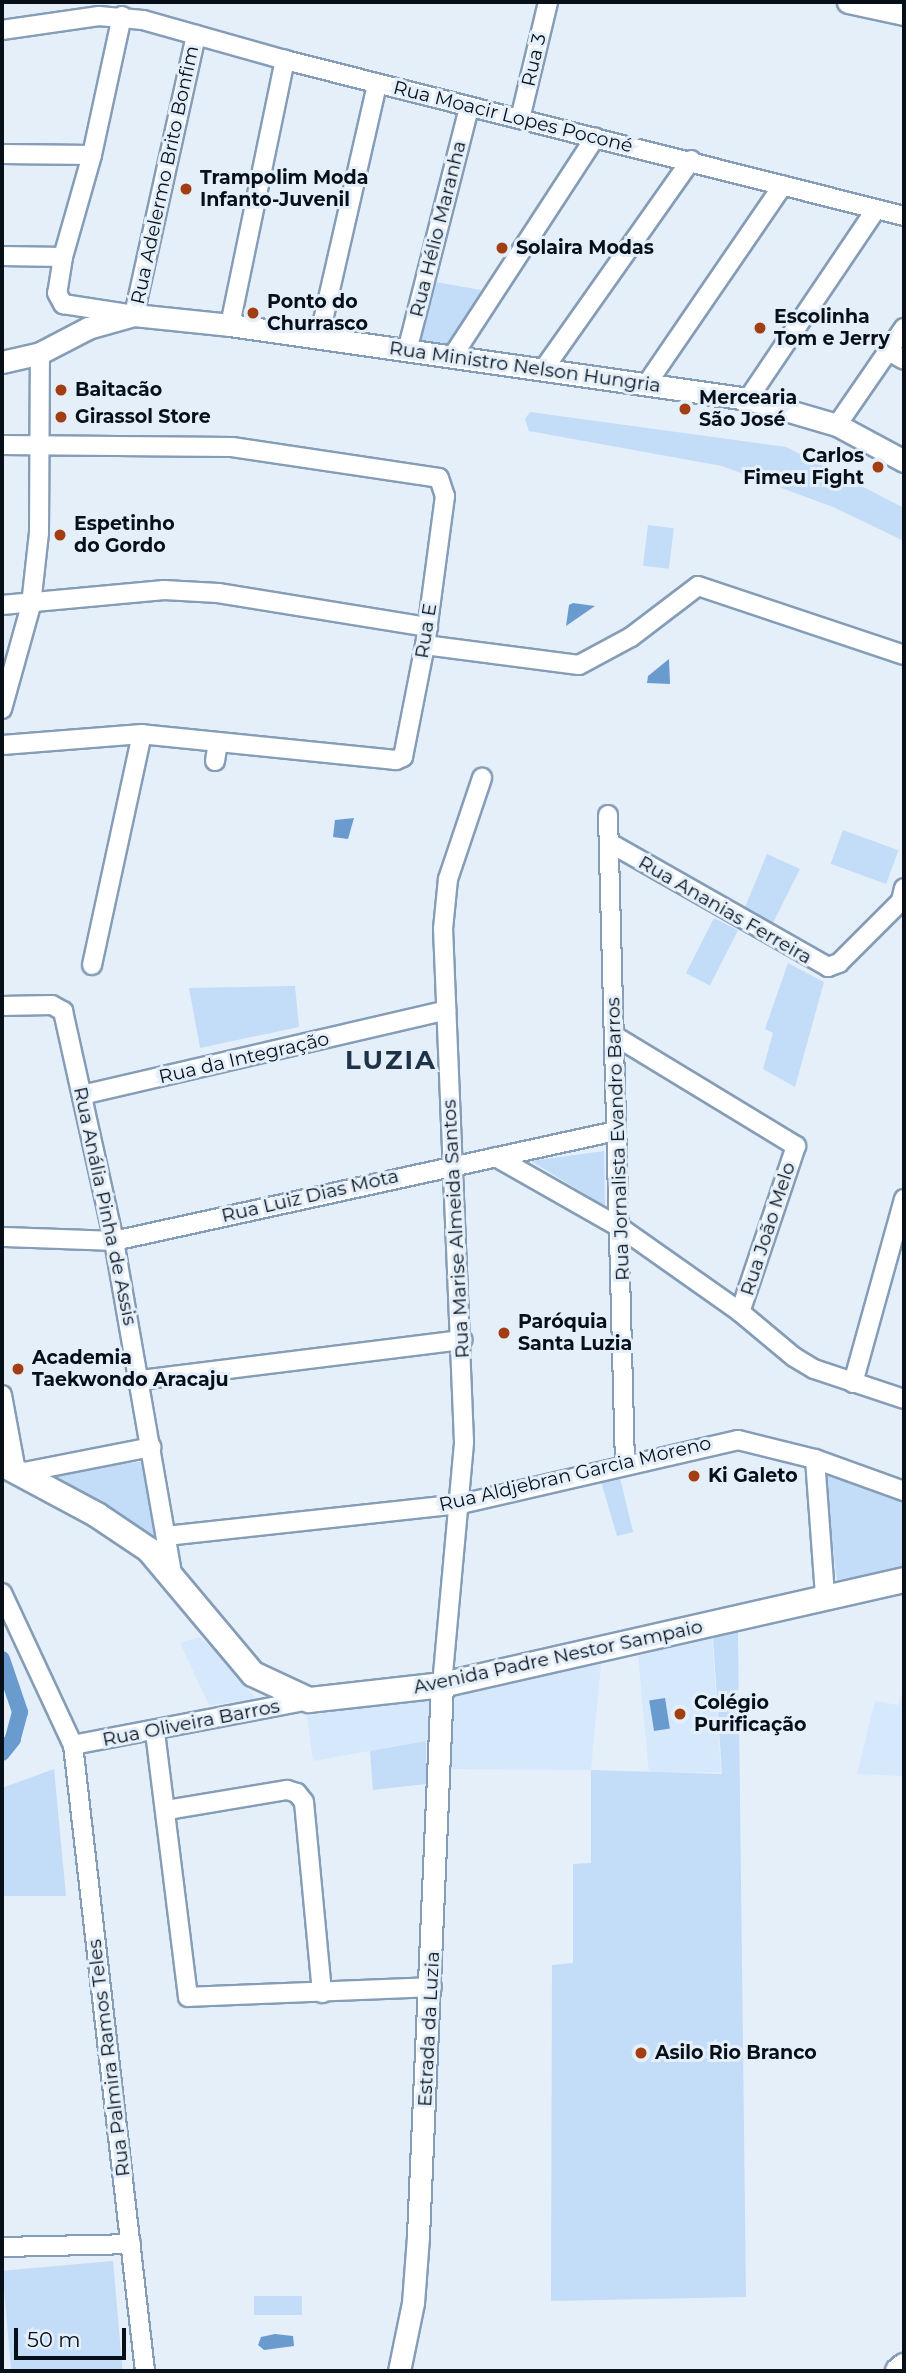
<!DOCTYPE html>
<meta charset="utf-8">
<style>
body{margin:0}
#map{position:relative;width:906px;height:2373px;overflow:hidden;background:#e4effa;font-family:Montserrat,sans-serif}
div>[style]{position:absolute}
.built>*{inset:0;background:#d5e8fc}
.green>*{inset:0;background:#c3dcf7;transform-origin:0 0}
.water>*{inset:0;background:#699bcf;transform-origin:0 0}
.canal>*{height:16px;margin:-8px;padding:0 8px;transform-origin:8px;border-radius:8px;background:#699bcf}
.roads{filter:drop-shadow(2px 0 #859db7) drop-shadow(-2px 0 #859db7) drop-shadow(0 2px #859db7) drop-shadow(0 -2px #859db7)}
.minor>*{height:18px;margin:-9px;padding:0 9px;transform-origin:9px;border-radius:9px;background:#fff}
.tertiary>*{height:21px;margin:-10.5px;padding:0 10.5px;transform-origin:10.5px;border-radius:10.5px;background:#fff}
.secondary>*{height:24px;margin:-12px;padding:0 12px;transform-origin:12px;border-radius:12px;background:#fff}
.dots>*{width:19px;height:19px;translate:-50% -50%;box-sizing:border-box;border:4px solid #e4effa;border-radius:50%}
span{translate:-50% -50%;white-space:nowrap;text-align:center;line-height:1.15;-webkit-text-stroke:6px #e4effa;paint-order:stroke}
.street-label{font-size:19px;color:#071019}
.poi-label{font-size:19px;color:#071019;font-weight:700}
.left{translate:0 -50%;text-align:left}
.right{translate:-100% -50%;text-align:right}
.district-label{font-size:26px;color:#1e3348;font-weight:700;letter-spacing:2px}
.frame{position:absolute;inset:0;border:4px solid #071019;pointer-events:none}
.scale{position:absolute;left:14px;top:2328px;width:112px;height:32px;box-sizing:border-box;border:4px solid #071019;border-top:0;padding-left:9px;font-size:21px;line-height:24px;white-space:nowrap;color:#071019;-webkit-text-stroke:5px #e4effa;paint-order:stroke}
</style>
<div id="map">
<div class="built">
<div style="clip-path:polygon(200px 1637px,217px 1654px,257px 1700px,209px 1705px,180px 1643px)"></div>
<div style="clip-path:polygon(712px 1637px,721px 1772px,649px 1773px,638px 1656px)"></div>
<div style="clip-path:polygon(601px 1664px,591px 1770px,447px 1769px,452px 1692px)"></div>
<div style="clip-path:polygon(904px 1687px,904px 1776px,857px 1774px,875px 1701px,898px 1705px)"></div>
<div style="clip-path:polygon(429px 1697px,432px 1734px,426px 1741px,313px 1761px,307px 1716px)"></div>
</div>
<div class="green">
<div style="clip-path:polygon(430px 281px,481px 290px,451px 348px,416px 343px)"></div>
<div style="clip-path:polygon(530px 412px,786px 447px,904px 508px,904px 541px,833px 507px,722px 466px,529px 431px,525px 419px)"></div>
<div style="left:648px;top:525px;width:26px;height:41px;rotate:7deg"></div>
<div style="left:843px;top:830px;width:59px;height:36px;rotate:20deg"></div>
<div style="clip-path:polygon(767px 854px,800px 869px,773px 923px,745px 907px)"></div>
<div style="left:714px;top:918px;width:27px;height:62px;rotate:27deg"></div>
<div style="clip-path:polygon(788px 963px,824px 982px,795px 1087px,763px 1069px,773px 1033px,765px 1029px)"></div>
<div style="clip-path:polygon(295px 986px,299px 1027px,200px 1048px,189px 988px)"></div>
<div style="clip-path:polygon(604px 1151px,605px 1206px,531px 1161px)"></div>
<div style="clip-path:polygon(145px 1461px,158px 1544px,48px 1475px)"></div>
<div style="clip-path:polygon(823px 1472px,904px 1499px,904px 1570px,837px 1580px)"></div>
<div style="clip-path:polygon(619px 1474px,633px 1532px,617px 1536px,600px 1478px)"></div>
<div style="clip-path:polygon(738px 1632px,746px 2297px,551px 2301px,552px 1965px,573px 1963px,573px 1864px,591px 1863px,591px 1770px,722px 1774px,713px 1637px)"></div>
<div style="clip-path:polygon(426px 1741px,426px 1784px,373px 1790px,370px 1751px)"></div>
<div style="clip-path:polygon(54px 1769px,66px 1896px,2px 1896px,2px 1788px)"></div>
<div style="left:113px;top:2261px;width:110px;height:111px;rotate:85deg"></div>
<div style="left:254px;top:2296px;width:48px;height:19px"></div>
</div>
<div class="water">
<div style="clip-path:polygon(573px 603px,595px 606px,566px 626px,569px 605px)"></div>
<div style="clip-path:polygon(669px 659px,670px 684px,647px 683px,648px 676px)"></div>
<div style="clip-path:polygon(354px 818px,348px 839px,333px 837px,335px 820px)"></div>
<div style="left:665px;top:1698px;width:31px;height:16px;rotate:81deg"></div>
<div style="clip-path:polygon(275px 2334px,293px 2336px,294px 2346px,264px 2350px,258px 2345px,261px 2337px)"></div>
</div>
<div class="canal">
<div style="left:2px;top:1659px;width:56px;rotate:71.2deg"></div>
<div style="left:20px;top:1712px;width:28px;rotate:105deg"></div>
<div style="left:13px;top:1739px;width:18px;rotate:128deg"></div>
</div>
<div class="roads">
<div class="minor">
<div style="left:122px;top:16px;width:142px;rotate:102.2deg"></div>
<div style="left:92px;top:155px;width:106px;rotate:105.9deg"></div>
<div style="left:63px;top:257px;width:36px;rotate:99deg"></div>
<div style="left:57px;top:293px;width:13px;rotate:61deg"></div>
<div style="left:63px;top:304px;width:72px;rotate:8.8deg"></div>
<div style="left:134px;top:315px;width:287px;rotate:-77.5deg"></div>
<div style="left:2px;top:30px;width:98px;rotate:-8.2deg"></div>
<div style="left:99px;top:16px;width:44px;rotate:5.2deg"></div>
<div style="left:143px;top:20px;width:148px;rotate:15.7deg"></div>
<div style="left:285px;top:60px;width:638px;rotate:14.15deg"></div>
<div style="left:520px;top:119px;width:120px;rotate:-76.5deg"></div>
<div style="left:2px;top:154px;width:90px;rotate:0.6deg"></div>
<div style="left:2px;top:256px;width:61px;rotate:0.9deg"></div>
<div style="left:230px;top:325px;width:271px;rotate:-78.3deg"></div>
<div style="left:319px;top:338px;width:261px;rotate:-77.1deg"></div>
<div style="left:407px;top:351px;width:252px;rotate:-75.7deg"></div>
<div style="left:888px;top:351px;width:18px;rotate:29deg"></div>
<div style="left:452px;top:357px;width:262px;rotate:-56.9deg"></div>
<div style="left:543px;top:370px;width:257px;rotate:-54.8deg"></div>
<div style="left:646px;top:385px;width:242px;rotate:-55.6deg"></div>
<div style="left:748px;top:399px;width:229px;rotate:-56deg"></div>
<div style="left:837px;top:425px;width:118px;rotate:-55.4deg"></div>
<div style="left:2px;top:445px;width:230px;rotate:0.5deg"></div>
<div style="left:232px;top:447px;width:209px;rotate:8.5deg"></div>
<div style="left:439px;top:478px;width:19px;rotate:72deg"></div>
<div style="left:445px;top:496px;width:150px;rotate:97.6deg"></div>
<div style="left:425px;top:645px;width:114px;rotate:101.1deg"></div>
<div style="left:403px;top:757px;width:8px;rotate:157deg"></div>
<div style="left:396px;top:760px;width:255px;rotate:-174.2deg"></div>
<div style="left:142px;top:734px;width:140px;rotate:175.5deg"></div>
<div style="left:2px;top:605px;width:163px;rotate:-5.3deg"></div>
<div style="left:164px;top:590px;width:54px;rotate:3.2deg"></div>
<div style="left:218px;top:593px;width:213px;rotate:9.2deg"></div>
<div style="left:425px;top:645px;width:155px;rotate:7.4deg"></div>
<div style="left:579px;top:665px;width:59px;rotate:-28.3deg"></div>
<div style="left:631px;top:637px;width:84px;rotate:-37.3deg"></div>
<div style="left:698px;top:586px;width:217px;rotate:18.5deg"></div>
<div style="left:2px;top:709px;width:108px;rotate:-74.4deg"></div>
<div style="left:31px;top:605px;width:72px;rotate:-83.7deg"></div>
<div style="left:39px;top:533px;width:180px;rotate:-89.7deg"></div>
<div style="left:215px;top:761px;width:19px;rotate:-81deg"></div>
<div style="left:608px;top:815px;width:648px;rotate:88.5deg"></div>
<div style="left:610px;top:843px;width:251px;rotate:29.6deg"></div>
<div style="left:828px;top:967px;width:12px;rotate:-20deg"></div>
<div style="left:839px;top:963px;width:88px;rotate:-45deg"></div>
<div style="left:901px;top:901px;width:13px;rotate:-77deg"></div>
<div style="left:92px;top:965px;width:236px;rotate:-77.8deg"></div>
<div style="left:2px;top:1006px;width:50px;rotate:-1.1deg"></div>
<div style="left:52px;top:1005px;width:13px;rotate:29deg"></div>
<div style="left:63px;top:1011px;width:236px;rotate:77.5deg"></div>
<div style="left:114px;top:1241px;width:337px;rotate:80.1deg"></div>
<div style="left:615px;top:1036px;width:212px;rotate:31.3deg"></div>
<div style="left:796px;top:1146px;width:175px;rotate:108.6deg"></div>
<div style="left:82px;top:1095px;width:374px;rotate:-13.1deg"></div>
<div style="left:496px;top:1157px;width:144px;rotate:29.6deg"></div>
<div style="left:621px;top:1228px;width:146px;rotate:35.2deg"></div>
<div style="left:740px;top:1312px;width:70px;rotate:39.8deg"></div>
<div style="left:794px;top:1357px;width:23px;rotate:31deg"></div>
<div style="left:814px;top:1369px;width:95px;rotate:18.4deg"></div>
<div style="left:2px;top:1237px;width:112px;rotate:2deg"></div>
<div style="left:114px;top:1241px;width:514px;rotate:-12.36deg"></div>
<div style="left:140px;top:1380px;width:325px;rotate:-7.1deg"></div>
<div style="left:853px;top:1383px;width:191px;rotate:-74.5deg"></div>
<div style="left:2px;top:1395px;width:77px;rotate:79.6deg"></div>
<div style="left:815px;top:1459px;width:137px;rotate:85.8deg"></div>
<div style="left:19px;top:1473px;width:135px;rotate:-11.1deg"></div>
<div style="left:166px;top:1536px;width:297px;rotate:-6.2deg"></div>
<div style="left:461px;top:1504px;width:284px;rotate:-13deg"></div>
<div style="left:738px;top:1440px;width:79px;rotate:13.9deg"></div>
<div style="left:815px;top:1459px;width:95px;rotate:19.8deg"></div>
<div style="left:2px;top:1593px;width:168px;rotate:65deg"></div>
<div style="left:73px;top:1745px;width:630px;rotate:83.44deg"></div>
<div style="left:442px;top:1685px;width:244px;rotate:-84.8deg"></div>
<div style="left:464px;top:1442px;width:513px;rotate:-92.34deg"></div>
<div style="left:443px;top:929px;width:50px;rotate:-84.3deg"></div>
<div style="left:448px;top:879px;width:107px;rotate:-71.4deg"></div>
<div style="left:155px;top:1732px;width:267px;rotate:82.9deg"></div>
<div style="left:188px;top:1997px;width:244px;rotate:-2.3deg"></div>
<div style="left:73px;top:1745px;width:240px;rotate:-10.8deg"></div>
<div style="left:167px;top:1810px;width:122px;rotate:-9.5deg"></div>
<div style="left:287px;top:1790px;width:10px;rotate:17deg"></div>
<div style="left:297px;top:1793px;width:11px;rotate:52deg"></div>
<div style="left:304px;top:1802px;width:192px;rotate:84.6deg"></div>
<div style="left:2px;top:2247px;width:129px;rotate:-1.3deg"></div>
</div>
<div class="tertiary">
<div style="left:848px;top:2px;width:57px;rotate:12.1deg"></div>
<div style="left:2px;top:362px;width:39px;rotate:-13deg"></div>
<div style="left:40px;top:353px;width:54px;rotate:-27.5deg"></div>
<div style="left:88px;top:328px;width:48px;rotate:-15.8deg"></div>
<div style="left:134px;top:315px;width:97px;rotate:5.9deg"></div>
<div style="left:230px;top:325px;width:523px;rotate:8.13deg"></div>
<div style="left:748px;top:399px;width:93px;rotate:16.3deg"></div>
<div style="left:837px;top:425px;width:76px;rotate:28.2deg"></div>
<div style="left:399px;top:2371px;width:69px;rotate:-78.4deg"></div>
<div style="left:413px;top:2303px;width:67px;rotate:-85.7deg"></div>
<div style="left:418px;top:2236px;width:552px;rotate:-87.51deg"></div>
</div>
<div class="secondary">
<div style="left:2px;top:1464px;width:108px;rotate:28.2deg"></div>
<div style="left:97px;top:1515px;width:63px;rotate:33.9deg"></div>
<div style="left:149px;top:1550px;width:162px;rotate:50deg"></div>
<div style="left:253px;top:1674px;width:62px;rotate:24.9deg"></div>
<div style="left:309px;top:1700px;width:134px;rotate:-6.4deg"></div>
<div style="left:442px;top:1685px;width:474px;rotate:-12.8deg"></div>
<div style="left:898px;top:2371px;width:8px;rotate:-40deg"></div>
</div>
</div>
<div class="dots">
<div style="left:186px;top:189px;background:#a33d12"></div>
<div style="left:502px;top:248px;background:#a33d12"></div>
<div style="left:253px;top:313px;background:#a33d12"></div>
<div style="left:760px;top:328px;background:#a33d12"></div>
<div style="left:61px;top:390px;background:#a33d12"></div>
<div style="left:685px;top:409px;background:#a33d12"></div>
<div style="left:61px;top:417px;background:#a33d12"></div>
<div style="left:878px;top:467px;background:#a33d12"></div>
<div style="left:60px;top:535px;background:#a33d12"></div>
<div style="left:504px;top:1333px;background:#a33d12"></div>
<div style="left:18px;top:1369px;background:#a33d12"></div>
<div style="left:694px;top:1476px;background:#a33d12"></div>
<div style="left:680px;top:1714px;background:#a33d12"></div>
<div style="left:641px;top:2053px;background:#a33d12"></div>
</div>
<div class="street-label">
<span style="left:534px;top:60px;rotate:-77deg">Rua 3</span>
<span style="left:513px;top:117px;rotate:14deg">Rua Moacir Lopes Poconé</span>
<span style="left:165px;top:175px;rotate:-78deg">Rua Adelermo Brito Bonfim</span>
<span style="left:438px;top:229px;rotate:-76deg">Rua Hélio Maranha</span>
<span style="left:525px;top:367px;rotate:8deg">Rua Ministro Nelson Hungria</span>
<span style="left:426px;top:631px;rotate:-81deg">Rua E</span>
<span style="left:725px;top:910px;rotate:30deg">Rua Ananias Ferreira</span>
<span style="left:244px;top:1058px;rotate:-13deg">Rua da Integração</span>
<span style="left:618px;top:1139px;rotate:-92deg">Rua Jornalista Evandro Barros</span>
<span style="left:310px;top:1196px;rotate:-13deg">Rua Luiz Dias Mota</span>
<span style="left:105px;top:1206px;rotate:78deg">Rua Anália Pinha de Assis</span>
<span style="left:456px;top:1229px;rotate:-93deg">Rua Marise Almeida Santos</span>
<span style="left:768px;top:1229px;rotate:-72deg">Rua João Melo</span>
<span style="left:575px;top:1474px;rotate:-13deg">Rua Aldjebran Garcia Moreno</span>
<span style="left:558px;top:1657px;rotate:-12deg">Avenida Padre Nestor Sampaio</span>
<span style="left:191px;top:1723px;rotate:-11deg">Rua Oliveira Barros</span>
<span style="left:429px;top:2029px;rotate:-87deg">Estrada da Luzia</span>
<span style="left:109px;top:2058px;rotate:-97deg">Rua Palmira Ramos Teles</span>
</div>
<div class="poi-label">
<span class="left" style="left:200px;top:189px">Trampolim Moda<br>Infanto-Juvenil</span>
<span class="left" style="left:516px;top:248px">Solaira Modas</span>
<span class="left" style="left:267px;top:313px">Ponto do<br>Churrasco</span>
<span class="left" style="left:774px;top:328px">Escolinha<br>Tom e Jerry</span>
<span class="left" style="left:75px;top:390px">Baitacão</span>
<span class="left" style="left:699px;top:409px">Mercearia<br>São José</span>
<span class="left" style="left:75px;top:417px">Girassol Store</span>
<span class="right" style="left:864px;top:467px">Carlos<br>Fimeu Fight</span>
<span class="left" style="left:74px;top:535px">Espetinho<br>do Gordo</span>
<span class="left" style="left:518px;top:1333px">Paróquia<br>Santa Luzia</span>
<span class="left" style="left:32px;top:1369px">Academia<br>Taekwondo Aracaju</span>
<span class="left" style="left:708px;top:1476px">Ki Galeto</span>
<span class="left" style="left:694px;top:1714px">Colégio<br>Purificação</span>
<span class="left" style="left:655px;top:2053px">Asilo Rio Branco</span>
</div>
<div class="district-label">
<span style="left:391px;top:1061px">LUZIA</span>
</div>
<div class="frame"></div>
<div class="scale">50 m</div>
</div>
